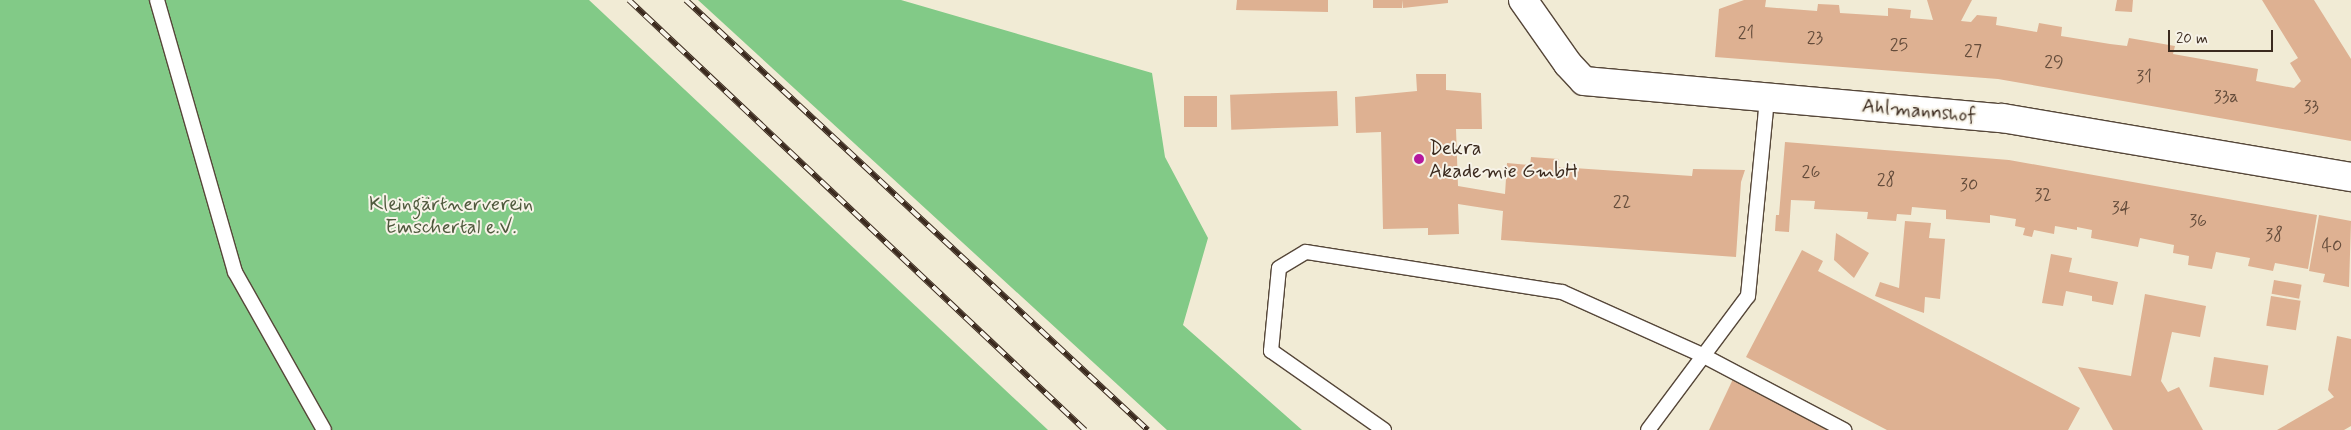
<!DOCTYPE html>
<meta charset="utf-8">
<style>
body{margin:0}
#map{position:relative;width:2351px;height:430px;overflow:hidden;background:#f1ebd5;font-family:Mynerve,sans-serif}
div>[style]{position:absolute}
.green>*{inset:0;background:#82ca87}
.building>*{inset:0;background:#deb192;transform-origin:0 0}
.roads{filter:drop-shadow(1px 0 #564739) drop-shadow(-1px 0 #564739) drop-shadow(0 1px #564739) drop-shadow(0 -1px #564739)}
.lane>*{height:14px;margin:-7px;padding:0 7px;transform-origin:7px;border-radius:7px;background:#fff}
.street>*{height:28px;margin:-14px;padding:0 14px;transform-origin:14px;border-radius:14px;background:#fff}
.rail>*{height:5.5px;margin-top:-2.75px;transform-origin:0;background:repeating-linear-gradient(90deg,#f7f3e8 0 11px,#3b2a1e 0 22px);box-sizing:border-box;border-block:1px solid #3b2a1e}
.dots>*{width:14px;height:14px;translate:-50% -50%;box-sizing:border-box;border:2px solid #f7f3e8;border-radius:50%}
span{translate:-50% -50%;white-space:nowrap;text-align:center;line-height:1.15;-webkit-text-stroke:4px #f7f3e8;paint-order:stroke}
.number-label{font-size:18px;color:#644c3b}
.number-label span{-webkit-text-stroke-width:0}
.street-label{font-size:20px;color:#3b2a1e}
.poi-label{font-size:20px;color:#3b2a1e}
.left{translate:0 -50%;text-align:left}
.park-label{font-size:20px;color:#505a3e}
.scale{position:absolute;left:2168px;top:30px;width:105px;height:22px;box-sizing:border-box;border:2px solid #3b2a1e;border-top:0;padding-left:6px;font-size:15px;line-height:18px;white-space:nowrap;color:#3b2a1e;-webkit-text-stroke:4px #f7f3e8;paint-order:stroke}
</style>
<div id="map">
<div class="green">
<div style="clip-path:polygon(0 0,589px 0,1048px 430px,0 430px)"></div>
<div style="clip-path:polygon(698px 0,901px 0,1152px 73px,1165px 157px,1208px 238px,1183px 325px,1302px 430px,1167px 430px)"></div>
</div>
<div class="building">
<div style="clip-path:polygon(1237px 0,1328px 0,1328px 12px,1236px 10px)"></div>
<div style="left:1373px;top:0;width:29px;height:8px"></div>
<div style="clip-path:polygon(1402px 0,1448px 0,1448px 3px,1403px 8px)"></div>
<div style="clip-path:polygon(1744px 0,1766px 0,1765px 7px,1817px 11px,1818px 4px,1839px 5px,1840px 13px,1888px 16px,1888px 8px,1911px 10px,1910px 18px,1933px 20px,1927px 0,1972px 0,1961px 21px,1971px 22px,1977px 15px,1997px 17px,1996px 25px,2037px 32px,2039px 23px,2062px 27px,2061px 36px,2110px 44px,2127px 46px,2129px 38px,2175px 46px,2173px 54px,2258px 69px,2256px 81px,2294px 88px,2301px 81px,2290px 63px,2298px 58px,2262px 0,2314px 0,2351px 59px,2351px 141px,1998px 79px,1715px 57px,1719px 9px)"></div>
<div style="clip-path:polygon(2117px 0,2133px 0,2132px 12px,2115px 11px)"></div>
<div style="clip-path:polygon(1416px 74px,1446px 74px,1446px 90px,1481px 93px,1482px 129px,1456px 129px,1458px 186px,1505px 194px,1507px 163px,1530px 165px,1531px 157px,1559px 159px,1559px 167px,1692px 176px,1693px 169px,1745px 170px,1741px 182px,1736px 257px,1501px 240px,1503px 211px,1458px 204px,1459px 234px,1428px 235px,1428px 228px,1383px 229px,1381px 132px,1356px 133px,1355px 97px,1417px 91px)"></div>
<div style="left:1337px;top:91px;width:35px;height:107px;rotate:88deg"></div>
<div style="left:1217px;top:96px;width:31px;height:33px;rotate:90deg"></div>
<div style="clip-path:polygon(1785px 142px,2009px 160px,2317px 215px,2308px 269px,2275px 263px,2273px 271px,2248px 266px,2250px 258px,2216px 252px,2212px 269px,2188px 265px,2189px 256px,2173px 253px,2174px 245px,2140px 238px,2138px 247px,2091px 238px,2092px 230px,2077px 227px,2077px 230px,2055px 226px,2054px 234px,2034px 230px,2032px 237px,2023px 235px,2025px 228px,2015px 226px,2016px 219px,1990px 215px,1990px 223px,1946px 219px,1946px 210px,1912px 207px,1911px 215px,1897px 214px,1896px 221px,1867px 219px,1868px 212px,1814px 209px,1815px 201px,1791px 200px,1789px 232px,1775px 231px,1776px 215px,1779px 215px)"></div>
<div style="clip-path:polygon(2319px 215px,2351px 221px,2349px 287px,2323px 282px,2325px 274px,2309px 271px)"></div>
<div style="clip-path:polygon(1905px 221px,1931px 223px,1929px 238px,1945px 239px,1940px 299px,1925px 297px,1924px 313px,1875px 296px,1880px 282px,1899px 288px)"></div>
<div style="clip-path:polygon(1836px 233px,1869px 253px,1854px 278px,1834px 260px)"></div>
<div style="clip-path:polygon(1802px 250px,1823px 261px,1818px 271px,2080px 408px,2068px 430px,1887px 430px,1746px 357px)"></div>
<div style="clip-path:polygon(2051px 254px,2072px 258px,2069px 272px,2118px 282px,2113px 305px,2092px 301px,2092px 296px,2066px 291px,2063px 306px,2042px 303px)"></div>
<div style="left:2274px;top:280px;width:28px;height:14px;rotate:10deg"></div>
<div style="clip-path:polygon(2145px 294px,2206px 306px,2200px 337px,2172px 332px,2161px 381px,2168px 392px,2179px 387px,2203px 430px,2113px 430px,2078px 367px,2131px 376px)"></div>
<div style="left:2271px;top:296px;width:30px;height:30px;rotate:9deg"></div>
<div style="clip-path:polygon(2337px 336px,2351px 339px,2351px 426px,2344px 430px,2277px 430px,2334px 397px,2328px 390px)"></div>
<div style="left:2214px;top:357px;width:55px;height:30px;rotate:9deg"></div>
<div style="clip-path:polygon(1733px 379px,1782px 405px,1829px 430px,1709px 430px)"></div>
</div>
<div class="roads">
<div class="lane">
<div style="left:157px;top:0;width:283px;rotate:74deg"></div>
<div style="left:235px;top:272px;width:181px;rotate:60.6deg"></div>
<div style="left:1384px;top:430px;width:138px;rotate:-145deg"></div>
<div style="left:1271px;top:351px;width:83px;rotate:-84.5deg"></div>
<div style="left:1279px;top:268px;width:31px;rotate:-31deg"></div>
<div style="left:1306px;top:252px;width:259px;rotate:8.9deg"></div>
<div style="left:1562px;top:292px;width:154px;rotate:24.2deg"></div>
<div style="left:1702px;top:355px;width:161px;rotate:27.8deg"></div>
<div style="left:1648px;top:430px;width:167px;rotate:-53.3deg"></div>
<div style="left:1748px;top:296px;width:199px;rotate:-84.5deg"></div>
</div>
<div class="street">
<div style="left:1523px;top:0;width:78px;rotate:54.9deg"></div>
<div style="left:1568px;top:64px;width:23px;rotate:47deg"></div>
<div style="left:1584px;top:81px;width:420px;rotate:5.1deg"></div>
<div style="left:2002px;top:118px;width:354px;rotate:9.6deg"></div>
</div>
</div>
<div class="rail">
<div style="left:629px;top:0;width:627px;rotate:43.32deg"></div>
<div style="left:686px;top:0;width:631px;rotate:42.95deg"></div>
</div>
<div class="dots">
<div style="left:1419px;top:159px;background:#b5179e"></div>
</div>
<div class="number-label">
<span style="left:1746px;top:33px">21</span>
<span style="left:1815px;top:38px">23</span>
<span style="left:1899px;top:45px">25</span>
<span style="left:1973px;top:51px">27</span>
<span style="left:2054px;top:62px">29</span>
<span style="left:2144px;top:77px">31</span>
<span style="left:2226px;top:97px">33a</span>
<span style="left:2311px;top:107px">33</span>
<span style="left:1811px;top:172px">26</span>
<span style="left:1886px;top:180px">28</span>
<span style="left:1969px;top:185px">30</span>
<span style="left:2043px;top:195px">32</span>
<span style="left:1622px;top:202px">22</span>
<span style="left:2121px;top:208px">34</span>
<span style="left:2198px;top:221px">36</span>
<span style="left:2274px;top:235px">38</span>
<span style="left:2332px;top:246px">40</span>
</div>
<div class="street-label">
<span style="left:1919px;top:111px;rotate:5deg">Ahlmannshof</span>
</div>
<div class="poi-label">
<span class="left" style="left:1429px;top:160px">Dekra<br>Akademie GmbH</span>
</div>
<div class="park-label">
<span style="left:451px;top:216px">Kleingärtnerverein<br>Emschertal e.V.</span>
</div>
<div class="scale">20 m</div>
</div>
